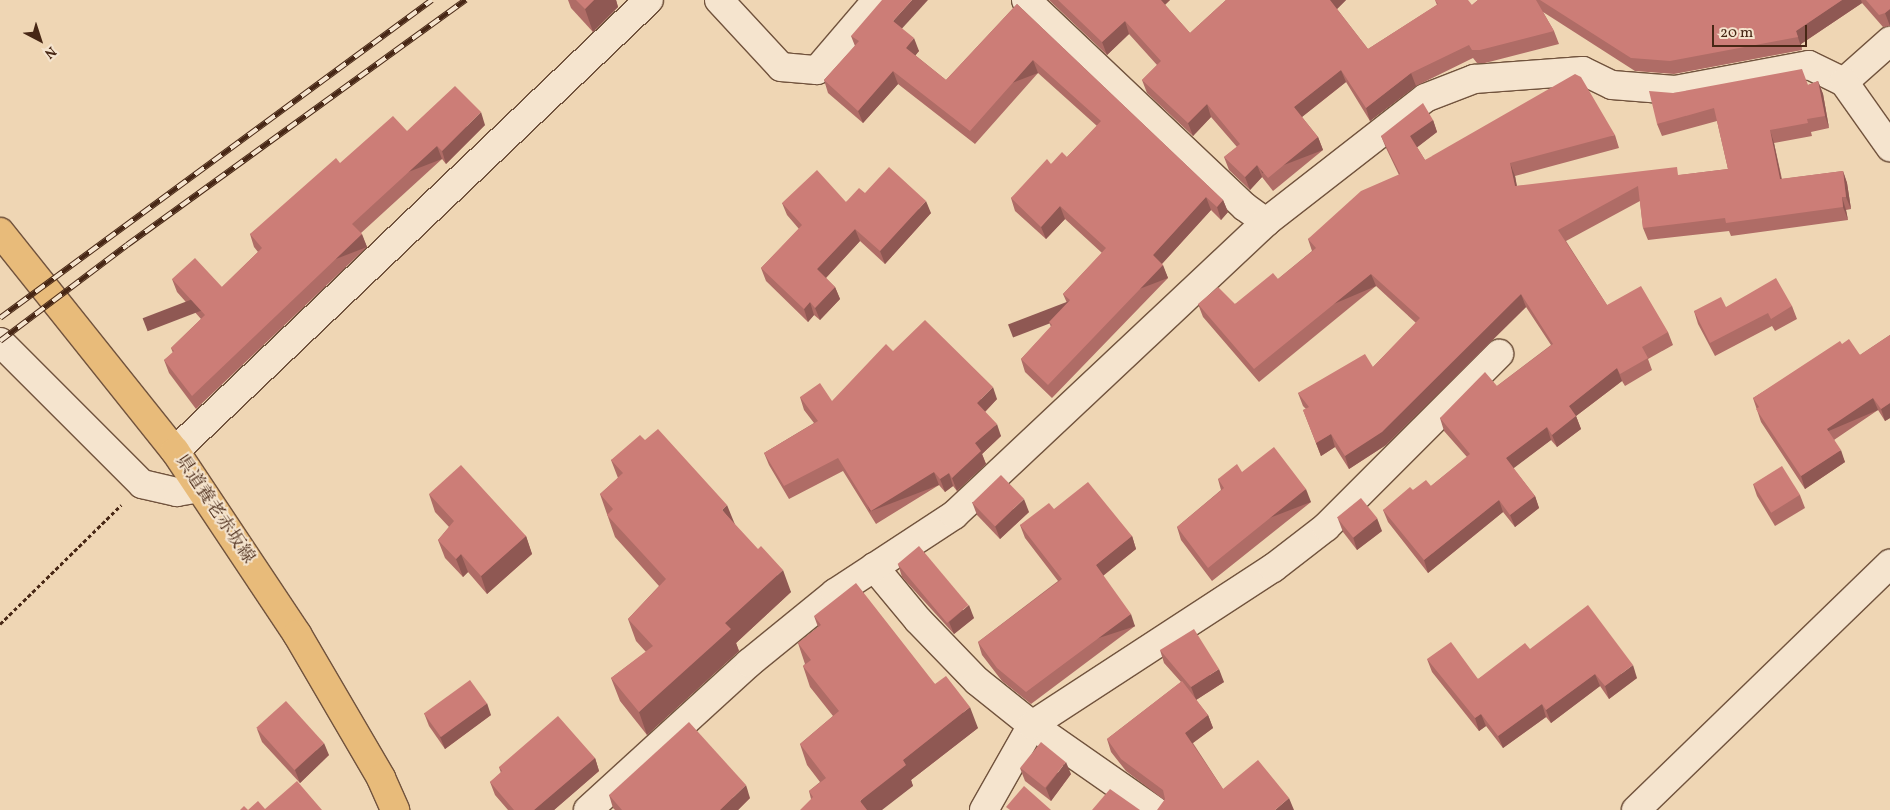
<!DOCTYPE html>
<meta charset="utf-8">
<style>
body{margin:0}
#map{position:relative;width:1890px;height:810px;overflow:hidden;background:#efd6b4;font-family:Vollkorn,"Noto Serif JP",serif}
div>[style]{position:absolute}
.path>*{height:3px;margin-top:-1.5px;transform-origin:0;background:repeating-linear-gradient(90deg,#472715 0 4px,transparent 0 6.5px)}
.roads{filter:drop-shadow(1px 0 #71533d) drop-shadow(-1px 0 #71533d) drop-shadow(0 1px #71533d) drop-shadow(0 -1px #71533d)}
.minor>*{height:28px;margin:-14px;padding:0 14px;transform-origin:14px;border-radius:14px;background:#f5e4ce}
.major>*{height:28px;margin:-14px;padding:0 14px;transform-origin:14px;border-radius:14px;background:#e8bb7a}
.rail>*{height:5.5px;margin-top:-2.75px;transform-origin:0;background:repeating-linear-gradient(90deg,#f5e4ce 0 11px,#472715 0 22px);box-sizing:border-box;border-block:1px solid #472715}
.wall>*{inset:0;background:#af6c66}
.shaded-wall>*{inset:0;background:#8f5853;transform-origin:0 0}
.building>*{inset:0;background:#cc7d77;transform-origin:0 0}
span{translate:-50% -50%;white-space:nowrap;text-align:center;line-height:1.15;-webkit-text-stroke:4px #f5e4ce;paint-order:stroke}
.street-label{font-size:18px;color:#472715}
.north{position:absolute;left:15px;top:15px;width:50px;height:50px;-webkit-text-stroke:4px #f5e4ce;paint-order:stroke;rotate:140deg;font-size:14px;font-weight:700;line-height:20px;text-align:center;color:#472715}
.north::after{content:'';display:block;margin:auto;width:18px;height:22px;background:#472715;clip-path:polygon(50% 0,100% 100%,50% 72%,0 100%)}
.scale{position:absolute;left:1712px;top:25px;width:95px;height:22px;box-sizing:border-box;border:2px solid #472715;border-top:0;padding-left:6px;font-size:15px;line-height:18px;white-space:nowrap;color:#472715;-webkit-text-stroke:4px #f5e4ce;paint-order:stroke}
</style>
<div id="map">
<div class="path">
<div style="left:0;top:624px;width:170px;rotate:-44.5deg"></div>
</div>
<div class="roads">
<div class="minor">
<div style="left:719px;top:0;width:91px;rotate:47.2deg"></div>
<div style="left:781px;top:67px;width:36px;rotate:5deg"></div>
<div style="left:817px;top:70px;width:92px;rotate:-49.4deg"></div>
<div style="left:1026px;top:0;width:301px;rotate:43.4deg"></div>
<div style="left:1245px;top:207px;width:26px;rotate:36deg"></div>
<div style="left:1844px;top:82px;width:62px;rotate:-41.7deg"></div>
<div style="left:0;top:342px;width:201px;rotate:45deg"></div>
<div style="left:142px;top:484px;width:36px;rotate:13deg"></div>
<div style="left:177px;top:492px;width:22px;rotate:-10deg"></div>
<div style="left:175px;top:451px;width:654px;rotate:-43.58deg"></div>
<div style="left:874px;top:567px;width:69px;rotate:50.3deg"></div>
<div style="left:918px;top:620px;width:85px;rotate:46deg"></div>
<div style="left:977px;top:681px;width:70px;rotate:38.7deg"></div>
<div style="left:1032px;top:725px;width:149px;rotate:34.9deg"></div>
<div style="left:588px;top:810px;width:218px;rotate:-42.4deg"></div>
<div style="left:749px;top:663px;width:111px;rotate:-39.1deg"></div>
<div style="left:835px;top:593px;width:142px;rotate:-33.2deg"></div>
<div style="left:954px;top:515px;width:428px;rotate:-43.2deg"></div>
<div style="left:1266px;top:222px;width:202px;rotate:-37.9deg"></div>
<div style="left:1425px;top:98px;width:53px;rotate:-21.2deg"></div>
<div style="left:1474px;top:79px;width:109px;rotate:-4.2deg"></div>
<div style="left:1583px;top:71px;width:32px;rotate:26deg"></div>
<div style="left:1612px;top:85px;width:63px;rotate:4.5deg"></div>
<div style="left:1675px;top:90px;width:136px;rotate:-10.6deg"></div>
<div style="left:1809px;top:65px;width:39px;rotate:26deg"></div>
<div style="left:1844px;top:82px;width:80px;rotate:54.7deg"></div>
<div style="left:984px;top:810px;width:98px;rotate:-60.5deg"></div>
<div style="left:1032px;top:725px;width:288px;rotate:-33.1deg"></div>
<div style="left:1273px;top:568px;width:67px;rotate:-37.7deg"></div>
<div style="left:1326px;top:527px;width:245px;rotate:-45deg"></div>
<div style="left:1636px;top:810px;width:354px;rotate:-44.1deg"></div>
</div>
<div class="major">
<div style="left:0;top:232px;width:280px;rotate:51.4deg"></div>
<div style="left:175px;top:451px;width:220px;rotate:56.3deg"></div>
<div style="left:297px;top:634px;width:167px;rotate:59.7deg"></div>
<div style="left:381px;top:778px;width:35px;rotate:66deg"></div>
</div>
</div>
<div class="rail">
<div style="left:0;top:318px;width:536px;rotate:-36.36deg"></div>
<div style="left:0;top:341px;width:159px;rotate:-37.1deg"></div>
<div style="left:127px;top:245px;width:418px;rotate:-35.9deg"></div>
</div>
<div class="wall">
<div style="clip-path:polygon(568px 0,616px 0,618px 7px,593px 32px,571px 8px)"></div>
<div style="clip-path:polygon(1049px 0,1170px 0,1165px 5px,1190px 33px,1226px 0,1346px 0,1337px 9px,1368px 49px,1437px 5px,1435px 0,1472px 5px,1478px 0,1890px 0,1890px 26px,1883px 27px,1862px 3px,1801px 44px,1802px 50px,1674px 74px,1635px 71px,1543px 12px,1554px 31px,1559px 44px,1485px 63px,1477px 63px,1473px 58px,1416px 86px,1370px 121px,1346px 82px,1302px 117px,1318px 137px,1323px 150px,1273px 191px,1262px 177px,1250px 190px,1229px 170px,1224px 157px,1237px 147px,1211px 117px,1193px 136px,1147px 93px,1142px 80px,1157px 65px,1129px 34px,1107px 55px)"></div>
<div style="clip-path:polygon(1017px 4px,1223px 200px,1228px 212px,1221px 220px,1211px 210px,1162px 264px,1168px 278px,1052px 398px,1025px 372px,1021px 359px,1051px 327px,1049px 322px,1067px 303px,1063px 294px,1102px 253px,1065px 219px,1046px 239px,1015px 211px,1011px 198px,1051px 164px,1067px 157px,1097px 126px,1038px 73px,975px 144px,898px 84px,863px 123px,828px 93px,824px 80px,855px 46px,851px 36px,902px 29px,919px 51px,915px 55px,946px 80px)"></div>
<div style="clip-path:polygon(1818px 81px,1823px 94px,1829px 128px,1811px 132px,1812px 136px,1774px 143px,1782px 179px,1843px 171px,1847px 183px,1851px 209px,1846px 210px,1848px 220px,1731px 236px,1729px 231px,1648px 240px,1643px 228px,1640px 201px,1566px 241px,1607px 305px,1668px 332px,1673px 345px,1648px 359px,1652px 370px,1625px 386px,1622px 381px,1576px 416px,1581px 429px,1557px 447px,1551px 440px,1513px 468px,1535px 496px,1539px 508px,1515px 527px,1503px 512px,1428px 573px,1388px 522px,1383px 510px,1413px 490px,1431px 486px,1467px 457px,1444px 431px,1440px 418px,1497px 386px,1551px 345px,1526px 307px,1386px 445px,1349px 469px,1335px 447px,1321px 456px,1303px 410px,1306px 409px,1303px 406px,1298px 393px,1373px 367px,1416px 323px,1376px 286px,1259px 382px,1203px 317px,1198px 304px,1235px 304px,1278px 279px,1312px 251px,1308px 239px,1399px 175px,1386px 148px,1381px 136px,1433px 120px,1437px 132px,1417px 147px,1425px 160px,1615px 135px,1619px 148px,1515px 176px,1517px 186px,1680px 175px,1728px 169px,1717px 121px,1662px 136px,1657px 124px,1673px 93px,1808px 85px)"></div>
<div style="clip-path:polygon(485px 125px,446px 164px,442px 159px,361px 233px,367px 247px,196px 409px,169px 373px,164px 360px,173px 353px,171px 348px,201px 319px,177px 292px,172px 279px,222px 287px,258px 252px,254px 247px,250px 234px,407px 131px)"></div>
<div style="clip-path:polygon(865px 193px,931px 213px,885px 264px,860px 241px,826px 278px,835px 287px,840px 299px,820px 320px,814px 315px,808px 322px,766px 281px,761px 268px,799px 229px,787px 215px,782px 203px,846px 202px)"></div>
<div style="clip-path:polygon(1792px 306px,1797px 319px,1775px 331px,1772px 326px,1715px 356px,1698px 324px,1694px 311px,1726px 307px)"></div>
<div style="clip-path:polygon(1890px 335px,1890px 418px,1885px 421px,1878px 410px,1834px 440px,1845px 462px,1805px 489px,1761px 422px,1753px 398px,1842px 344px,1860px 355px)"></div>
<div style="clip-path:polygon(800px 397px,832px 401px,997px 399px,985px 412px,1001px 436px,982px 454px,986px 464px,957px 491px,953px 486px,945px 492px,939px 485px,876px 524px,843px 471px,789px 499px,769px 465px,764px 453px,814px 423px,804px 410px)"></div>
<div style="clip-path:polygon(645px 440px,734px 524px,791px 592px,736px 643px,739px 651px,647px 735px,620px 701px,611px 678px,646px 652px,636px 641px,628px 619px,659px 586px,615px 537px,600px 494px,618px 478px,611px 460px)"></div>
<div style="clip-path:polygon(1242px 472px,1311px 502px,1212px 581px,1181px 540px,1177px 527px,1221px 490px,1218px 479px)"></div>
<div style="clip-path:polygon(1753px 484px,1800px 495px,1805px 508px,1775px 526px,1757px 496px)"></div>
<div style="clip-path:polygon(429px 494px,526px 536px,532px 554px,487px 594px,468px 572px,463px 577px,445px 558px,438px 540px,449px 527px,435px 512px)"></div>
<div style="clip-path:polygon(972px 502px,1029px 512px,1000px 539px,977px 515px)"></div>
<div style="clip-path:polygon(1054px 509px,1132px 536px,1136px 549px,1103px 576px,1135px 626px,1031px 704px,1002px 681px,982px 655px,978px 642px,1058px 581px,1025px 538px,1020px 525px)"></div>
<div style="clip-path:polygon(1338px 519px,1382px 531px,1357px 550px,1343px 532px)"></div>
<div style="clip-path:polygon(898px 564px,974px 618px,954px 634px,902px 577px)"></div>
<div style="clip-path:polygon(814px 616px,935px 684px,978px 728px,911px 780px,913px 786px,811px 799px,809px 791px,820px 782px,807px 765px,800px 744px,833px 716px,810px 687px,803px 666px,805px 664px,798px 643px,818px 627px)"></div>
<div style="clip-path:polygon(1530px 649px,1637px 678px,1609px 699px,1600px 686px,1551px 723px,1546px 717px,1503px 748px,1486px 726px,1479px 731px,1432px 672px,1427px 659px,1478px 679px)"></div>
<div style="clip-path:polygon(1160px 650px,1224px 682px,1196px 700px,1208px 715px,1213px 728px,1193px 743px,1223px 789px,1164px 800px,1126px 771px,1111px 752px,1107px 739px,1181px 682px,1164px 663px)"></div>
<div style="clip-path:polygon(424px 713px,491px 715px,445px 749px,429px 726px)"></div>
<div style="clip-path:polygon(257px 729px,329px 755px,300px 783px,262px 742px)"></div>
<div style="clip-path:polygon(595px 758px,599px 771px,554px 810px,508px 810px,495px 795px,490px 782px,501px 773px,499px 767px)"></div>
<div style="clip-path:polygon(1020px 768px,1071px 774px,1051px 801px,1025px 781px)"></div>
<div style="clip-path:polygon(609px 795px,750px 798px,738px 810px,615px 810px,613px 808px)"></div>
</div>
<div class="shaded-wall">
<div style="clip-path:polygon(594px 0,616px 0,618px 7px,593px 32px,585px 9px)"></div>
<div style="clip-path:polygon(912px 0,928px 0,897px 34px,893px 21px)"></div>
<div style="clip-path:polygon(1158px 0,1170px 0,1161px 8px)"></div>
<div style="clip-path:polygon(1329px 0,1346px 0,1334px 12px)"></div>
<div style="clip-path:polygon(1842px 0,1861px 0,1862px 3px,1801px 44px,1802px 50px,1796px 31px)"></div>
<div style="clip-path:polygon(1890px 9px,1890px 26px,1885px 13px)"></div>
<div style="clip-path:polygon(1125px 21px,1129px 34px,1107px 55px,1102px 42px)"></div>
<div style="clip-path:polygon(914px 38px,919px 51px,911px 61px,906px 48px)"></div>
<div style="left:1033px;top:60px;width:14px;height:95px;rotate:69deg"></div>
<div style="clip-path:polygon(1341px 70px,1346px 82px,1298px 120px,1294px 107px)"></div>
<div style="clip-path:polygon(893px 71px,898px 84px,863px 123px,858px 111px)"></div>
<div style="clip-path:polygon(1411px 73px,1416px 86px,1370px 121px,1366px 108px)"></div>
<div style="clip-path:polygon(1818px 81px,1823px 94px,1829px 128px,1825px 116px)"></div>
<div style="clip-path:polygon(1207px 104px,1211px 117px,1193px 136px,1188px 123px)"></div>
<div style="clip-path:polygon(481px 112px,485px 125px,446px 164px,442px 151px)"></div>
<div style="clip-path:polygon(1433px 120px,1437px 132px,1415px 149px,1410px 136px)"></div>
<div style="clip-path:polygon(1770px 130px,1774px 143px,1784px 192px,1780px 179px)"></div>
<div style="left:1318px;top:137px;width:14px;height:65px;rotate:69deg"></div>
<div style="left:437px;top:146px;width:14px;height:115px;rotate:69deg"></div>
<div style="clip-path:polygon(1510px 163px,1515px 176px,1519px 199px,1515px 186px)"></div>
<div style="clip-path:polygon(1257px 165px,1262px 177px,1250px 190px,1245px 177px)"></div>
<div style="clip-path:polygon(1843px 171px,1847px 183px,1851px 209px,1846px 197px)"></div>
<div style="clip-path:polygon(1206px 197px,1211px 210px,1158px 268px,1153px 255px)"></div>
<div style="clip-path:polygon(1842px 197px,1846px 210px,1848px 220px,1843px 207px)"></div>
<div style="clip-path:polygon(1223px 200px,1228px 212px,1221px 220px,1217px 207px)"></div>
<div style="clip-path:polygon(926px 201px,931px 213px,885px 264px,880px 251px)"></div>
<div style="clip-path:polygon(1060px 206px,1065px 219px,1046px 239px,1041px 227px)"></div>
<div style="clip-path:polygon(855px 229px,860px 241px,822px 282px,817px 269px)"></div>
<div style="left:362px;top:234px;width:14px;height:235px;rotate:69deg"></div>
<div style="left:1163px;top:265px;width:14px;height:166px;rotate:69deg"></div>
<div style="left:1371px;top:274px;width:13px;height:151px;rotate:67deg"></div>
<div style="clip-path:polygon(835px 287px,840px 299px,820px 320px,815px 308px)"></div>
<div style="clip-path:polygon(1521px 294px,1526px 307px,1386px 445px,1349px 469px,1345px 456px)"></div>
<div style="clip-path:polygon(810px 302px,814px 315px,808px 322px,804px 309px)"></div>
<div style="clip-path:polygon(1617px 368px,1622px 381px,1576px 416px,1581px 429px,1557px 447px,1552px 435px,1569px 406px)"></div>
<div style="clip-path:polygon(993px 387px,997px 399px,981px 416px,977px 403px)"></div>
<div style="left:1873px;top:398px;width:13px;height:55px;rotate:67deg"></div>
<div style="clip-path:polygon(1890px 403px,1890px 418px,1885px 421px,1881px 409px)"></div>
<div style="clip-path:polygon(997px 424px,1001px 436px,982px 454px,986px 464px,957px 491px,952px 478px,975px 443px)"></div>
<div style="clip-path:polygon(1547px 427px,1551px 440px,1510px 471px,1506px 458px)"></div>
<div style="clip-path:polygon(1331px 434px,1335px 447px,1321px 456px,1316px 443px)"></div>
<div style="clip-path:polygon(1841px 450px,1845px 462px,1805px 489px,1801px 476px)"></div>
<div style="left:934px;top:472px;width:14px;height:74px;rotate:69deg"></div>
<div style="clip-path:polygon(949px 473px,953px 486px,945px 492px,940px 479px)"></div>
<div style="left:1306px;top:489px;width:14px;height:126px;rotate:69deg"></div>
<div style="clip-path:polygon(1535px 496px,1539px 508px,1515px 527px,1510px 515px)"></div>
<div style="clip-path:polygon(1024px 499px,1029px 512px,1000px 539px,995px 526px)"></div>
<div style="clip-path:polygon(1499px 500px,1503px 512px,1428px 573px,1424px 560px)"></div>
<div style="clip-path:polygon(727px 505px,736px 527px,722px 510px)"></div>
<div style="clip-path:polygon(1377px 518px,1382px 531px,1357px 550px,1353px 537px)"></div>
<div style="clip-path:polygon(526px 536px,532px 554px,487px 594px,481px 576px)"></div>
<div style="clip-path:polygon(1132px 536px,1136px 549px,1100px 578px,1096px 565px)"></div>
<div style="clip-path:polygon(461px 554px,468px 572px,463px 577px,456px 559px)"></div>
<div style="clip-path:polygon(783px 570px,791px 592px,736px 643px,739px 651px,647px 735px,639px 712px,725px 623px)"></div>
<div style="clip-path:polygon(969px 605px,974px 618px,954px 634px,949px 622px)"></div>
<div style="left:1131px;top:614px;width:13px;height:131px;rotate:72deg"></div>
<div style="clip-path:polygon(1633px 665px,1637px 678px,1609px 699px,1605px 686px)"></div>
<div style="clip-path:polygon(1219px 669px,1224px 682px,1196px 700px,1191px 687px)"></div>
<div style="clip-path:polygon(1595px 674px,1600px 686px,1551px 723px,1546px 710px)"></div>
<div style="clip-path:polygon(487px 703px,491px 715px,445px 749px,440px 737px)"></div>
<div style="clip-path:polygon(1542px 704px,1546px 717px,1503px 748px,1498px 736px)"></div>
<div style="clip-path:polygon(970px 707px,978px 728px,911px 780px,913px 786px,882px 810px,863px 810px,860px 801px,903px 760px)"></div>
<div style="clip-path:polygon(1481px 714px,1486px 726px,1479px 731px,1475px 718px)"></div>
<div style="clip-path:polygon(1208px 715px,1213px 728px,1190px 745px,1185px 733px)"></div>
<div style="clip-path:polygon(324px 743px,329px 755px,300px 783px,295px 770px)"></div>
<div style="clip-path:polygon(595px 758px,599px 771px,554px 810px,534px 810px)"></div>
<div style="clip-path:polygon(1066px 762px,1071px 774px,1051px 801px,1046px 788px)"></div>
<div style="clip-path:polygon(746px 785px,750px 798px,738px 810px,720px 810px)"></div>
<div style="clip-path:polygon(1289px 798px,1294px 810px,1275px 810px)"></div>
</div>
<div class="building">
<div style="clip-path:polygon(576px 0,594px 0,585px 9px)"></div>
<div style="clip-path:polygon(882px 0,912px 0,893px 21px,914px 38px,906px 48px,946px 80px,1017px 4px,1223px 200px,1217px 207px,1206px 197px,1153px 255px,1163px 265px,1048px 385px,1021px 359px,1052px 325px,1049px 322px,1070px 300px,1063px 294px,1106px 248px,1060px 206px,1041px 227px,1011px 198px,1047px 159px,1051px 164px,1062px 152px,1067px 157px,1101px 121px,1033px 60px,970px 131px,893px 71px,858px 111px,824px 80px,859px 41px,851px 36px)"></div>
<div style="clip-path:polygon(1058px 0,1161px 0,1190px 33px,1226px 0,1330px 0,1368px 49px,1438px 4px,1435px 0,1468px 0,1472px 5px,1478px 0,1536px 0,1554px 31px,1480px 50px,1472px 50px,1469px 45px,1411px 73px,1366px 108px,1341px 70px,1294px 107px,1318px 137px,1268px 178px,1257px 165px,1245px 177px,1224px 157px,1240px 144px,1207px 104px,1188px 123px,1142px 80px,1161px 61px,1125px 21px,1102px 42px)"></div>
<div style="clip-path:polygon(1540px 0,1842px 0,1796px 31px,1798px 37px,1670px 61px,1631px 58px)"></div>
<div style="clip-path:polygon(1866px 0,1890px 0,1890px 9px,1885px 13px,1879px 15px)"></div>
<div style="clip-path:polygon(1802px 69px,1808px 85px,1818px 81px,1825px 116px,1807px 119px,1808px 123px,1770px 130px,1780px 179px,1843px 171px,1846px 197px,1842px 197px,1843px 207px,1726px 223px,1725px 218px,1643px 228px,1638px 186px,1558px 230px,1607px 305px,1641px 286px,1668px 332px,1642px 347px,1648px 358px,1620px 374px,1617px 368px,1569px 406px,1576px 416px,1552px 435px,1547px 427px,1506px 458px,1535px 496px,1510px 515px,1499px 500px,1424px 560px,1383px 510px,1410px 487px,1413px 490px,1426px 480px,1431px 486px,1470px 454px,1440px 418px,1485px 372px,1497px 386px,1553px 344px,1521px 294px,1382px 432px,1345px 456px,1331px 434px,1316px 443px,1303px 410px,1309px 407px,1298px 393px,1365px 354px,1373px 367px,1420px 318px,1371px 274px,1254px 369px,1198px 304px,1218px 287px,1235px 304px,1273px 273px,1278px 279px,1316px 248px,1308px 239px,1361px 191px,1400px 174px,1381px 136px,1423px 103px,1433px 120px,1410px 136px,1425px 160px,1575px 74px,1581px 77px,1615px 135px,1510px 163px,1515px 186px,1677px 167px,1678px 175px,1728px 169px,1714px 108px,1657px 124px,1649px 91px,1673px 93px)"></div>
<div style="clip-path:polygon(455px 86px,481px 112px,442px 151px,437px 146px,352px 224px,362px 234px,192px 396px,164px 360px,174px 351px,171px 348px,205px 315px,172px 279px,195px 258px,222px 287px,262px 248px,250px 234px,336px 158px,340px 163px,393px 116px,407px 131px)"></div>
<div style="clip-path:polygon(889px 167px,926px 201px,880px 251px,855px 229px,817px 269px,835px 287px,815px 308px,810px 302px,804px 309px,761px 268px,802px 225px,782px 203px,817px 170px,846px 202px,859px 188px,865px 193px)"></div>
<div style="clip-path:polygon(1776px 278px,1792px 306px,1771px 319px,1768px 313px,1710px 343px,1694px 311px,1721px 297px,1726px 307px)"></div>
<div style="clip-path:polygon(925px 320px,993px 387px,977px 403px,997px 424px,975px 443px,981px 451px,952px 478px,949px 473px,940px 479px,934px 472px,871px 511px,838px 458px,784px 486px,764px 453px,818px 421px,800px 397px,820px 383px,832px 401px,886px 344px,893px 351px)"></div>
<div style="clip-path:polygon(1890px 335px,1890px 403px,1881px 409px,1873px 398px,1827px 429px,1841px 450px,1801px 476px,1756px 409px,1759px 407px,1753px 398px,1840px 341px,1842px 344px,1849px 339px,1860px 355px)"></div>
<div style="clip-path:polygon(658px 429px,727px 505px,722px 510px,758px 549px,761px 546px,783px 570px,725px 623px,731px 629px,639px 712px,611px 678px,653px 646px,628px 619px,666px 579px,607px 515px,613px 509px,600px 494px,623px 473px,611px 460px,640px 435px,645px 440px)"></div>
<div style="clip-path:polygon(1274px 447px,1306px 489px,1208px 568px,1177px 527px,1224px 488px,1218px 479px,1237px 464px,1242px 472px)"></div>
<div style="clip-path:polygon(461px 465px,526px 536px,481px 576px,461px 554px,456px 559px,438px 540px,454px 521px,429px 494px)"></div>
<div style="left:1782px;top:466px;width:34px;height:34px;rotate:58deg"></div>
<div style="left:1001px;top:475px;width:33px;height:40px;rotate:46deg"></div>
<div style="clip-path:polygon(1088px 482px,1132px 536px,1096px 565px,1131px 614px,1026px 692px,997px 668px,978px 642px,1062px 579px,1020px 525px,1049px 503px,1054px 509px)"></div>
<div style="left:1361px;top:498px;width:26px;height:31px;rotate:51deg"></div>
<div style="left:919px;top:546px;width:77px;height:28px;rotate:50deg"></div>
<div style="clip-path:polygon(856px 583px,935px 684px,946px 676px,970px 707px,903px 760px,906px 765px,860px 801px,867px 810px,800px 810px,813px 797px,809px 791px,826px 778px,800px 744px,839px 711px,803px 666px,811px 660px,798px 643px,821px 625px,814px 616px)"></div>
<div style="clip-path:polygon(1588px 605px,1633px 665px,1605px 686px,1595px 674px,1546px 710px,1542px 704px,1498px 736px,1481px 714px,1475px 718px,1427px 659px,1451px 642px,1478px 679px,1525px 643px,1530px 649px)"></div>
<div style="clip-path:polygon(1194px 629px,1219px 669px,1191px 687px,1160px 650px)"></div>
<div style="left:470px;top:680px;width:29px;height:57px;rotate:54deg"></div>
<div style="clip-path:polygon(1182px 681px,1208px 715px,1185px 733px,1223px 789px,1258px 760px,1289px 798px,1275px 810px,1157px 810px,1165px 799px,1163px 790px,1121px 759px,1107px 739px)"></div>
<div style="left:286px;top:701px;width:57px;height:40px;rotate:48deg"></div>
<div style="clip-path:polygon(558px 716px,595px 758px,534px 810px,514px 810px,490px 782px,502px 771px,499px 767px)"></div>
<div style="clip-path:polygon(689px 722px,746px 785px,720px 810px,622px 810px,609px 795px)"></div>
<div style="left:1041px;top:742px;width:32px;height:33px;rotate:39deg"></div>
<div style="clip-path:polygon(297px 781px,322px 810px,240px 810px,244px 806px,248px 810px,258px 801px,265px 809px)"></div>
<div style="clip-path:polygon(1024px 786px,1051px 810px,1010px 810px,1006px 807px)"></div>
<div style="clip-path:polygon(1110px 789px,1140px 810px,1092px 810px)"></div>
</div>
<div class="street-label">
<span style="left:214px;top:510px;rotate:56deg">県道養老赤坂線</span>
</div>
<div class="north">N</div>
<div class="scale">20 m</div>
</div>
